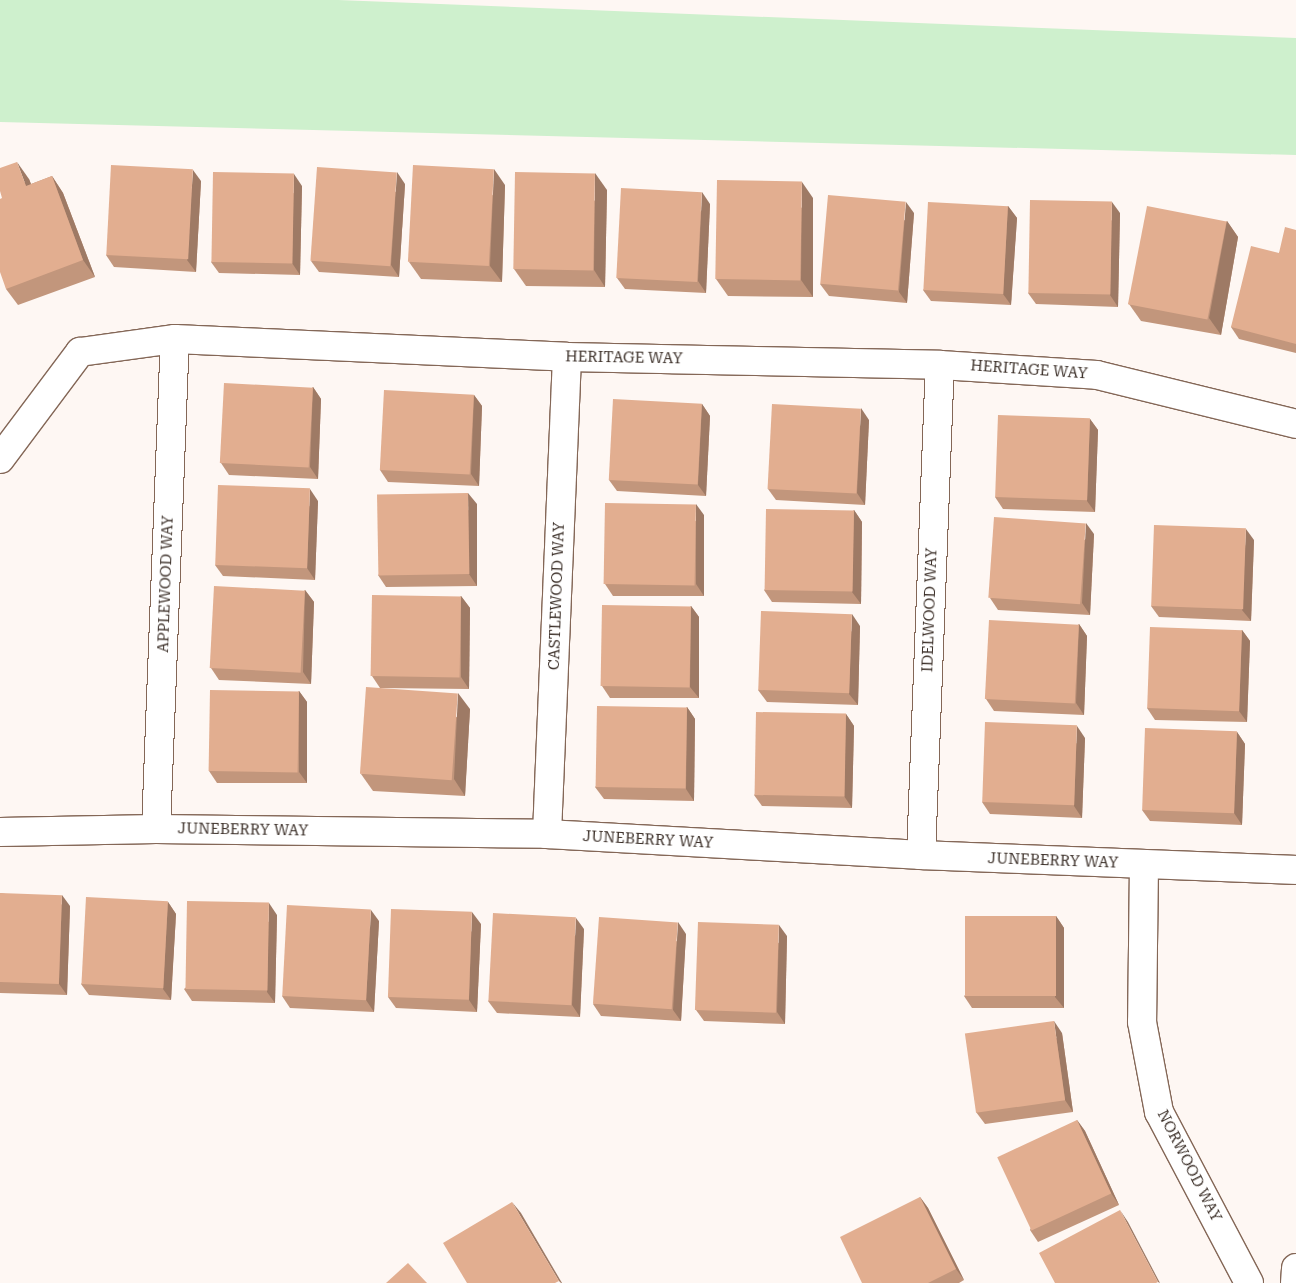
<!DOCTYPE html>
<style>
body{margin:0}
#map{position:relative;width:1296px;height:1283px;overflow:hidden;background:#fef7f3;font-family:"Roboto Serif",serif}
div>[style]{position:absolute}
.green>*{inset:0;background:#cef0cd}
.roads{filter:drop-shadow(1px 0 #846757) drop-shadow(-1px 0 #846757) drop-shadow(0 1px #846757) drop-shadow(0 -1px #846757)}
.minor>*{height:28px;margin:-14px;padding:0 14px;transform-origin:14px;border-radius:14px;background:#fff}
.wall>*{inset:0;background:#c2967c}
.shaded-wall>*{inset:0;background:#9e7a65}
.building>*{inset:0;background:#e2ae90;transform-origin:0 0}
span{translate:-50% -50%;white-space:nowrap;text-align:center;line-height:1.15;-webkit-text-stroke:4px #fff;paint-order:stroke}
.street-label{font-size:15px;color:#3a2e27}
</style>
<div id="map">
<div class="green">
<div style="clip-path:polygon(0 0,338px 0,1296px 38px,1296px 155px,0 122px)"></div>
</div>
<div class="roads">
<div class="minor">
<div style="left:0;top:459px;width:134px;rotate:-53.2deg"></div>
<div style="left:80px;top:352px;width:96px;rotate:-7.8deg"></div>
<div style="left:175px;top:339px;width:392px;rotate:2.6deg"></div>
<div style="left:567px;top:357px;width:373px;rotate:1.2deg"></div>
<div style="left:940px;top:365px;width:157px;rotate:3.6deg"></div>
<div style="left:1097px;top:375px;width:205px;rotate:13.8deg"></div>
<div style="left:156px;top:829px;width:490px;rotate:-87.8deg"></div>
<div style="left:0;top:832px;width:156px;rotate:-1.1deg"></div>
<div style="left:156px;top:829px;width:391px;rotate:0.7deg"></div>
<div style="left:547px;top:834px;width:375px;rotate:3.2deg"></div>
<div style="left:921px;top:855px;width:375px;rotate:2.3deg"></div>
<div style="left:547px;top:834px;width:477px;rotate:-87.6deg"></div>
<div style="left:921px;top:855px;width:490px;rotate:-87.8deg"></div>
<div style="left:1144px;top:864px;width:158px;rotate:90.7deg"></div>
<div style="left:1142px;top:1022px;width:92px;rotate:79.3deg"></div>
<div style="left:1159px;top:1112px;width:193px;rotate:62.2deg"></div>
<div style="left:1295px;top:1283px;width:15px;rotate:-86deg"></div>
</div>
</div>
<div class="wall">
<div style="clip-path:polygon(52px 176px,63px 193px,95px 277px,18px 305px,6px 289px,2px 198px,29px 179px,31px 184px)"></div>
<div style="clip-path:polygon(201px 181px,196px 272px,114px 267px,106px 255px)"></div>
<div style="clip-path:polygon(405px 184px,399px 277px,319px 272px,311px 261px)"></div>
<div style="clip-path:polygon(505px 185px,502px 282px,421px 279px,409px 262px)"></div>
<div style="clip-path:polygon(302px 186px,300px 275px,219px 273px,211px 262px)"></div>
<div style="clip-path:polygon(607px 190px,605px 287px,526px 286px,514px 269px)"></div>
<div style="clip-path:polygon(813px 198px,813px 297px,728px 296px,716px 279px)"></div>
<div style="clip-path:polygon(710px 204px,706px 293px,625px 289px,617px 278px)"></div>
<div style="clip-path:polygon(1008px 206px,1017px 218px,1011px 305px,931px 301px,923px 290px)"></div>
<div style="clip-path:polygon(914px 213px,907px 303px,829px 296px,820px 284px)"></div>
<div style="clip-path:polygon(1120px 213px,1118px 307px,1036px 304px,1028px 293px)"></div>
<div style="clip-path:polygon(1227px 221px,1238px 237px,1221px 335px,1141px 321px,1129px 304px)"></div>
<div style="clip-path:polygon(1296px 230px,1296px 353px,1239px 339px,1231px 327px,1279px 253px)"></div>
<div style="clip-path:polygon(313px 387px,321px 399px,318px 479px,229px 475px,221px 463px)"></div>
<div style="clip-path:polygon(474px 395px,482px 406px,479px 486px,388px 482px,380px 470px)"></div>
<div style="clip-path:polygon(702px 404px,710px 416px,706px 496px,617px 491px,609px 480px)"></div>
<div style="clip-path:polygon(1090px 419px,1098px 430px,1095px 512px,1003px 509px,995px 497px)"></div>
<div style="clip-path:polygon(869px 420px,865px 505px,776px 500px,768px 489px)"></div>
<div style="clip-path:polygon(318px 501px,315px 580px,223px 576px,215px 565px)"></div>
<div style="clip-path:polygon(477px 504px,477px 586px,386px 587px,378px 575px)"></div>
<div style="clip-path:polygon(854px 510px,862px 522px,861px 604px,772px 602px,764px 590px)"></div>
<div style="clip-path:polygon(704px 515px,704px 596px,613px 596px,605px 584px)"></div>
<div style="clip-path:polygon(1094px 534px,1090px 615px,998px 610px,990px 598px)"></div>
<div style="clip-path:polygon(1254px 540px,1251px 621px,1159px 617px,1151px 606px)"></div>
<div style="clip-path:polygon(305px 590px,314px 602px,311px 684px,219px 680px,211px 668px)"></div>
<div style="clip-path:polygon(461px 596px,470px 608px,469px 689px,380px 688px,372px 676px)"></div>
<div style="clip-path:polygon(691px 606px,699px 617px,699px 698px,610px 698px,602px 686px)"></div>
<div style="clip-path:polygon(1079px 624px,1087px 636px,1084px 715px,994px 711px,986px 699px)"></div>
<div style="clip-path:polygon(860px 626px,858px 705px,767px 702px,758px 690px)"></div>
<div style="clip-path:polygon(1242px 630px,1250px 641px,1247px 722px,1155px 720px,1147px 708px)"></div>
<div style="clip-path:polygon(299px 691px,307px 702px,307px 783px,217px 783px,209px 771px)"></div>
<div style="clip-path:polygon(687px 707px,695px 719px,694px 801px,604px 799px,595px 787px)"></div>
<div style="clip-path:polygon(470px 709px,465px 796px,373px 791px,361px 774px)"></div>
<div style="clip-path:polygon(846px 714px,854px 726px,852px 808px,762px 806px,754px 795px)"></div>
<div style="clip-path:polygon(1237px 732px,1245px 744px,1242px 825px,1150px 821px,1142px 810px)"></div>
<div style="clip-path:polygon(1085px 738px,1082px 818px,990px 814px,982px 802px)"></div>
<div style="clip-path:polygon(0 893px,70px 906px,67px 995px,0 993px)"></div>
<div style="clip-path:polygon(168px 902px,176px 914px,171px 1000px,89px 995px,81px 984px)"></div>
<div style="clip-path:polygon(277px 915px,275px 1003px,192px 1001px,184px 989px)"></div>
<div style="clip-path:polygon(1056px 916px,1064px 928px,1064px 1008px,972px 1008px,964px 996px)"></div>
<div style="clip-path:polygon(379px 921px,374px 1012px,290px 1008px,282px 996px)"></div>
<div style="clip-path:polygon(481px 924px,477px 1012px,396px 1008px,388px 997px)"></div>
<div style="clip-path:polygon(584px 929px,580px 1017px,497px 1013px,488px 1001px)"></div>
<div style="clip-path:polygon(686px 934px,681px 1021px,601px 1016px,593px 1004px)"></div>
<div style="clip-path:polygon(787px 936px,785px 1024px,704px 1021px,696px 1010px)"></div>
<div style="clip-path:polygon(1062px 1033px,1073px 1112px,985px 1124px,976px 1112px)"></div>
<div style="clip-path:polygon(1077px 1120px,1085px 1131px,1119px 1205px,1038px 1242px,1030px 1230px)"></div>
<div style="clip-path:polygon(920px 1197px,928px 1208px,964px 1280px,959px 1283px,862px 1283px)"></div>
</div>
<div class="shaded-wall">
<div style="clip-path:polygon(17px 162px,29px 179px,38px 203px,26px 186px)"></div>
<div style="clip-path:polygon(494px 169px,505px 185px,502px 282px,490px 266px)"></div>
<div style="clip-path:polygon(193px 170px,201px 181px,196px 272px,187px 260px)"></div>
<div style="clip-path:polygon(397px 172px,405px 184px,399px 277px,391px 265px)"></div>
<div style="clip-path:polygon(595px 173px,607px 190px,605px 287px,594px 270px)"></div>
<div style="clip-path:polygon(294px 174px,302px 186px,300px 275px,292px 263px)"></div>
<div style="clip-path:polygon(52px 176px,63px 193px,95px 277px,83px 260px)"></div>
<div style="clip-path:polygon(802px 182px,813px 198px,813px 297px,801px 280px)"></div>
<div style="clip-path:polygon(702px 192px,710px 204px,706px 293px,698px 281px)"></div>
<div style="clip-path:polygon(906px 202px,914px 213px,907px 303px,899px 292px)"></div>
<div style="clip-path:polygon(1112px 202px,1120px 213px,1118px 307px,1110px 295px)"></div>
<div style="clip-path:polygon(1008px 206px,1017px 218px,1011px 305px,1003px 294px)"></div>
<div style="clip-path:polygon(1227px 221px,1238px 237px,1221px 335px,1209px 318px)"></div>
<div style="clip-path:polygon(313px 387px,321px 399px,318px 479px,310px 467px)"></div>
<div style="clip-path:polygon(474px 395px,482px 406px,479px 486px,471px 474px)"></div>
<div style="clip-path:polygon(702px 404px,710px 416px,706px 496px,698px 485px)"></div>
<div style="clip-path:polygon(861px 408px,869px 420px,865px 505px,857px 493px)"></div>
<div style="clip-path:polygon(1090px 419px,1098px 430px,1095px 512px,1087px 501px)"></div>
<div style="clip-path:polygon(310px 489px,318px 501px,315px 580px,307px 568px)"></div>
<div style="clip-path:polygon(468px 493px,477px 504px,477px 586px,469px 574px)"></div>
<div style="clip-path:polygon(696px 504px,704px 515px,704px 596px,696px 584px)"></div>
<div style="clip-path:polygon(854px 510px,862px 522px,861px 604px,852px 592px)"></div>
<div style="clip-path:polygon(1086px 523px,1094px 534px,1090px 615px,1082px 603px)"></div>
<div style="clip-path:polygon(1246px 529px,1254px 540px,1251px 621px,1242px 610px)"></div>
<div style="clip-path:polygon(305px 590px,314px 602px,311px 684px,303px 672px)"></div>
<div style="clip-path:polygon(461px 596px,470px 608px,469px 689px,461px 677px)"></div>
<div style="clip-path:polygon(691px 606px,699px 617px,699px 698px,690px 687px)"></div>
<div style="clip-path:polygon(852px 614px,860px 626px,858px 705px,849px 694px)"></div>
<div style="clip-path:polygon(1079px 624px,1087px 636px,1084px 715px,1076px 703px)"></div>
<div style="clip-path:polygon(1242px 630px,1250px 641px,1247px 722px,1239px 711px)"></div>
<div style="clip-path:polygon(299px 691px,307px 702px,307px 783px,299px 772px)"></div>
<div style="clip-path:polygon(458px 693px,470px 709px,465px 796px,454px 779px)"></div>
<div style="clip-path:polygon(687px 707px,695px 719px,694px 801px,686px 789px)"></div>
<div style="clip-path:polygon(846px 714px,854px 726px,852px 808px,844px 796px)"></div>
<div style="clip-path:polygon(1077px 726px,1085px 738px,1082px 818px,1074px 806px)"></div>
<div style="clip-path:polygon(1237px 732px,1245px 744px,1242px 825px,1234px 813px)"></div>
<div style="clip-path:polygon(62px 895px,70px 906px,67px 995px,59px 984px)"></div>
<div style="clip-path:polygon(168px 902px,176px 914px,171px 1000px,163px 989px)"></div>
<div style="clip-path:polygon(269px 903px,277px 915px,275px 1003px,267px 992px)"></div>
<div style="clip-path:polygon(371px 910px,379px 921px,374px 1012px,366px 1000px)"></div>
<div style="clip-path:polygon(472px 912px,481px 924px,477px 1012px,469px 1000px)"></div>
<div style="clip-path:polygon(1056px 916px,1064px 928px,1064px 1008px,1055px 997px)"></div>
<div style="clip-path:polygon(576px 918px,584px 929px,580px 1017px,572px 1005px)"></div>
<div style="clip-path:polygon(678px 922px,686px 934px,681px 1021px,673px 1010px)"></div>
<div style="clip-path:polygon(779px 925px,787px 936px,785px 1024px,777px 1012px)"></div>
<div style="clip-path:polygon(1054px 1021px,1062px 1033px,1073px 1112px,1065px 1100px)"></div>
<div style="clip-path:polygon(1077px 1120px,1085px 1131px,1119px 1205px,1111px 1193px)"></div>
<div style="clip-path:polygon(920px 1197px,928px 1208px,964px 1280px,956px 1269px)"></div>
<div style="clip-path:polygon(512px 1202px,521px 1213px,562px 1283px,561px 1283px,559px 1281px)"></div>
<div style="clip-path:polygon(1120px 1210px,1128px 1222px,1160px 1283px,1158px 1282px)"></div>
</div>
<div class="building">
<div style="clip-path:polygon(17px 162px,26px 186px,52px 176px,83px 260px,6px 289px,0 272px,0 199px,2px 198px,0 191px,0 168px)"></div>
<div style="left:111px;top:165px;width:82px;height:90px;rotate:3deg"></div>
<div style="left:413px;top:165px;width:81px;height:97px;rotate:3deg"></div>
<div style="left:317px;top:167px;width:80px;height:94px;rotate:4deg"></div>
<div style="left:213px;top:172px;width:81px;height:90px;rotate:1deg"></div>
<div style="left:515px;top:172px;width:80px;height:97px;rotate:1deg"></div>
<div style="left:717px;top:180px;width:85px;height:99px;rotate:1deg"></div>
<div style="left:621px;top:188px;width:81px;height:90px;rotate:3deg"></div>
<div style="left:828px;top:195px;width:78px;height:89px;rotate:5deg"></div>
<div style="left:1030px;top:200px;width:82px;height:93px;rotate:1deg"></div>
<div style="left:928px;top:202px;width:80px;height:88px;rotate:3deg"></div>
<div style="left:1147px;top:206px;width:81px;height:100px;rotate:11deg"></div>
<div style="clip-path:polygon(1285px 227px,1296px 230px,1296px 344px,1231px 327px,1251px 246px,1279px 253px)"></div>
<div style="left:224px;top:383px;width:89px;height:80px;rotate:3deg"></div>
<div style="left:384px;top:390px;width:90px;height:80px;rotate:3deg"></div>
<div style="left:613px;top:399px;width:89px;height:81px;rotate:3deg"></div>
<div style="left:772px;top:404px;width:89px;height:85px;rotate:3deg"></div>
<div style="left:998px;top:415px;width:92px;height:82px;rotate:2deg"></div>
<div style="left:218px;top:485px;width:92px;height:80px;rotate:2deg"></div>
<div style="left:468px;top:493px;width:81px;height:91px;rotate:89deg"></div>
<div style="left:605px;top:503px;width:91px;height:81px;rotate:1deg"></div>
<div style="left:766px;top:509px;width:88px;height:81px;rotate:1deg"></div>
<div style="left:994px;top:517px;width:92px;height:81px;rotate:4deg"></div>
<div style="left:1154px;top:525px;width:92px;height:81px;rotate:2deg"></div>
<div style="left:214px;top:586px;width:91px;height:82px;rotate:3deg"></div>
<div style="left:372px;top:595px;width:89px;height:81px;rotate:1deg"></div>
<div style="left:602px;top:605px;width:89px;height:81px;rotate:1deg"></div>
<div style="left:761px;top:611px;width:91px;height:79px;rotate:2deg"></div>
<div style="left:989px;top:620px;width:90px;height:79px;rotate:3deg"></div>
<div style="left:1150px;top:627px;width:92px;height:81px;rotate:2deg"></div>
<div style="left:366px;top:687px;width:92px;height:87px;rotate:4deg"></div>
<div style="left:210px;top:690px;width:89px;height:81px;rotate:1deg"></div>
<div style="left:597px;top:706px;width:90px;height:81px;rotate:1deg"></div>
<div style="left:756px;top:712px;width:90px;height:83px;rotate:1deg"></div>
<div style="left:985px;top:722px;width:92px;height:80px;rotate:2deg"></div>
<div style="left:1145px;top:728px;width:92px;height:82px;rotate:2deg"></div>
<div style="left:0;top:893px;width:62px;height:89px;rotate:2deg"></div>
<div style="left:86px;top:897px;width:82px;height:87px;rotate:3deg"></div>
<div style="left:187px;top:901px;width:82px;height:88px;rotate:1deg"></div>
<div style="left:287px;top:905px;width:84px;height:91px;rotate:3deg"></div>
<div style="left:391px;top:909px;width:81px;height:88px;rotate:2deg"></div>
<div style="left:493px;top:913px;width:83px;height:88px;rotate:3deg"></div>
<div style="left:965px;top:916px;width:91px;height:80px"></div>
<div style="left:599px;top:917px;width:79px;height:87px;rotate:4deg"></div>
<div style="left:698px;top:922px;width:81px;height:88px;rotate:2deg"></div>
<div style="left:1054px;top:1021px;width:80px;height:90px;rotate:82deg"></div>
<div style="left:1077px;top:1120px;width:81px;height:88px;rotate:65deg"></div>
<div style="clip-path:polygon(920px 1197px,956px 1269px,928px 1283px,862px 1283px,840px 1237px)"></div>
<div style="clip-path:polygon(512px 1202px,559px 1281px,555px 1283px,467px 1283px,443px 1243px)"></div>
<div style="clip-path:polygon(1120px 1210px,1158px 1282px,1156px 1283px,1055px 1283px,1039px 1253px)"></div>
<div style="clip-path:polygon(408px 1263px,427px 1283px,386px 1283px)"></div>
</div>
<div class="street-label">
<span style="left:624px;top:358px;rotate:1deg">HERITAGE WAY</span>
<span style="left:1029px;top:370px;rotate:4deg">HERITAGE WAY</span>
<span style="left:166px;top:584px;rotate:-88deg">APPLEWOOD WAY</span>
<span style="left:557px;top:596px;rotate:-88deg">CASTLEWOOD WAY</span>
<span style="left:930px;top:610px;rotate:-88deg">IDELWOOD WAY</span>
<span style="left:243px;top:830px;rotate:1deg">JUNEBERRY WAY</span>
<span style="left:648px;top:840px;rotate:3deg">JUNEBERRY WAY</span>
<span style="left:1053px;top:861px;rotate:2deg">JUNEBERRY WAY</span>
<span style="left:1189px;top:1166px;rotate:63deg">NORWOOD WAY</span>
</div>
</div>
